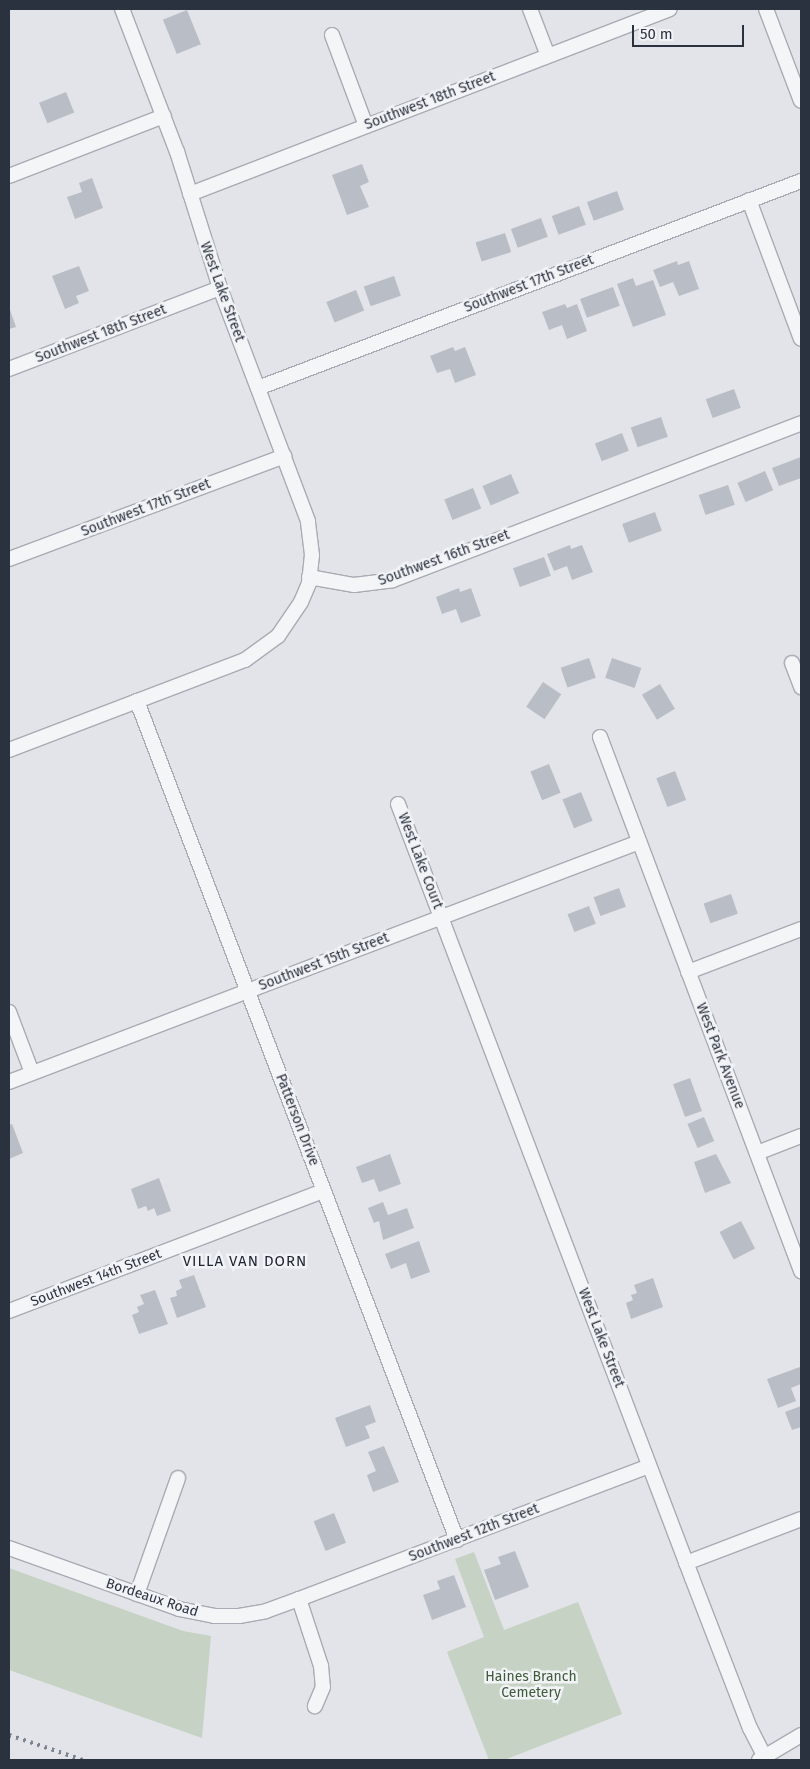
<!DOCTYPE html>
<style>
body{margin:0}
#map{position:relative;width:810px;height:1769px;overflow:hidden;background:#e2e4e9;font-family:"Fira Sans",sans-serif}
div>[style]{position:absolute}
.green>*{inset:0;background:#c6d2c3}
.building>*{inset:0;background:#b9bdc5;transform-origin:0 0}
.roads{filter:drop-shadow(1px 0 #a7abb3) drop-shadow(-1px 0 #a7abb3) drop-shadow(0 1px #a7abb3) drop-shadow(0 -1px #a7abb3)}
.street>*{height:14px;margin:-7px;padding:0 7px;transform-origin:7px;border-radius:7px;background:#f4f5f7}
.rail>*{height:4px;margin-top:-2px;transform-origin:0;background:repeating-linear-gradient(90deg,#7c8391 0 2.5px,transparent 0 7.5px)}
span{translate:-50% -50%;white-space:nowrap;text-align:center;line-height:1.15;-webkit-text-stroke:5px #f1f3f6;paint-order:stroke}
.street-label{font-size:14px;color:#2b323f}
.park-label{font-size:14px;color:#3e5a39}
.neighbourhood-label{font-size:15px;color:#1d2330;letter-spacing:1px}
.frame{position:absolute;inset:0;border:10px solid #2b323f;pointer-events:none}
.scale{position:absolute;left:632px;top:25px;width:112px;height:22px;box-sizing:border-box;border:2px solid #2b323f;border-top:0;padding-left:6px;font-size:15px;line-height:18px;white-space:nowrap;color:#2b323f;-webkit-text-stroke:4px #f1f3f6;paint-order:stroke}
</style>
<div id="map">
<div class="green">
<div style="clip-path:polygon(474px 1552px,504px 1630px,578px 1602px,622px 1714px,504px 1760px,489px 1760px,447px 1652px,484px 1637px,455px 1559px)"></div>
<div style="clip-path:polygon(9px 1568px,183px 1631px,211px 1636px,202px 1738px,9px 1670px)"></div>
</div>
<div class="building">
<div style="left:187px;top:10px;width:37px;height:26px;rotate:68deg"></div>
<div style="left:66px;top:92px;width:22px;height:29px;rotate:68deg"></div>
<div style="clip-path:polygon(362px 164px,369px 182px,360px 186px,369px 207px,347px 215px,332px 175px)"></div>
<div style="clip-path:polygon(92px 178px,103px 208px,75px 219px,67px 197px,82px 192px,79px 183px)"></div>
<div style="left:617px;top:191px;width:20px;height:32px;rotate:70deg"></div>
<div style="left:579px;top:206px;width:20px;height:29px;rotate:70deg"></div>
<div style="left:541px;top:218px;width:20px;height:32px;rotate:70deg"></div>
<div style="left:505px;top:233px;width:20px;height:31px;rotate:72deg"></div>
<div style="clip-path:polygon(677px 261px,678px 265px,689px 261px,699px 289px,679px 296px,673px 282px,660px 287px,653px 270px)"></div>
<div style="clip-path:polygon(79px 266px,89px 291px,76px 296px,79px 303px,65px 309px,52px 276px)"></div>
<div style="left:394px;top:276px;width:21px;height:32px;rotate:71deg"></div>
<div style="clip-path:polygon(633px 278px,636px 286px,653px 280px,666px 315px,633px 327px,617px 284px)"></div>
<div style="left:613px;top:287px;width:20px;height:35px;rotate:70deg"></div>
<div style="left:356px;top:290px;width:22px;height:32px;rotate:68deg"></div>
<div style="clip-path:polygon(565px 304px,567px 308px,577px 304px,587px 331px,567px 339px,562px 325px,549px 330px,542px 312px)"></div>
<div style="clip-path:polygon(9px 307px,16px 327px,9px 329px)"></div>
<div style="clip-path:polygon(453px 347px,455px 351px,465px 347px,476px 375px,455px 383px,450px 369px,437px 373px,430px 356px)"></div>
<div style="left:734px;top:389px;width:20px;height:30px;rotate:70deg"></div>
<div style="left:661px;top:417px;width:21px;height:32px;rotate:71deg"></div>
<div style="left:622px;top:433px;width:19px;height:29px;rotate:69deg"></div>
<div style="clip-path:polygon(801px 457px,801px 478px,779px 486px,772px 468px)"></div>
<div style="left:765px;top:471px;width:21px;height:30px;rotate:67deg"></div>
<div style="left:511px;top:474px;width:21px;height:31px;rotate:67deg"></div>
<div style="left:728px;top:485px;width:21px;height:31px;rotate:71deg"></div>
<div style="left:473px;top:488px;width:22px;height:31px;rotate:68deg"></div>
<div style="left:655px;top:512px;width:20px;height:35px;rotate:70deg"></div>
<div style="clip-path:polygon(570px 545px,571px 549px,582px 545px,593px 572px,572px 580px,567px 566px,554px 571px,547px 554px)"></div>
<div style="left:544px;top:557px;width:20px;height:33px;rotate:70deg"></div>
<div style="clip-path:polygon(459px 588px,460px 592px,471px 588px,481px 616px,461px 623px,456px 609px,442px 614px,436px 597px)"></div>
<div style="left:589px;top:658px;width:21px;height:30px;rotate:71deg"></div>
<div style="left:612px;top:658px;width:31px;height:21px;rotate:19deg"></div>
<div style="left:543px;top:682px;width:22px;height:30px;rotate:34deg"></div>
<div style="left:660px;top:684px;width:29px;height:21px;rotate:59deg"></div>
<div style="left:549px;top:764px;width:31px;height:20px;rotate:68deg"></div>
<div style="left:675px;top:771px;width:31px;height:20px;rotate:69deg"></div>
<div style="left:581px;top:792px;width:31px;height:20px;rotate:68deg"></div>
<div style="left:619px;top:888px;width:20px;height:27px;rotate:70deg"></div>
<div style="left:731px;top:894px;width:21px;height:29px;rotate:71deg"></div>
<div style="left:589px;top:906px;width:19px;height:23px;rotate:69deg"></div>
<div style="left:690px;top:1078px;width:35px;height:18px;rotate:70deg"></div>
<div style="left:704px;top:1117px;width:26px;height:18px;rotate:67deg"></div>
<div style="clip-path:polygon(12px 1124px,23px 1153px,9px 1159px,9px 1125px)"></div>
<div style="clip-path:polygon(390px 1154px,401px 1184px,379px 1192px,374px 1179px,362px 1183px,356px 1167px)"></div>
<div style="clip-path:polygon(716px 1154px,731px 1183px,705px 1193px,694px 1162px)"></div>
<div style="clip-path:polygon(159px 1178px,171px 1211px,157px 1216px,154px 1208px,148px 1211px,146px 1206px,138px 1209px,131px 1189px)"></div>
<div style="clip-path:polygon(383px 1202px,388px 1215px,407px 1208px,414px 1228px,383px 1240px,379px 1221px,374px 1223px,368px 1208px)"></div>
<div style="left:741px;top:1221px;width:31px;height:24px;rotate:63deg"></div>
<div style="clip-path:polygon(419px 1241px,430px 1272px,411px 1279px,406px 1263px,391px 1269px,385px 1254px)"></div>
<div style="clip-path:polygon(194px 1275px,206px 1307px,177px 1318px,170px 1298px,177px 1296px,176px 1291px,182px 1288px,179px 1280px)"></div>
<div style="clip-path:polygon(653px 1278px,663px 1307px,631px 1319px,626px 1303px,633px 1300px,631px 1295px,637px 1293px,634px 1285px)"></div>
<div style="clip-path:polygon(155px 1290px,168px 1324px,139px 1334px,132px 1315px,139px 1312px,137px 1307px,144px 1304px,140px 1295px)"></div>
<div style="clip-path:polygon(800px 1367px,801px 1384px,791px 1388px,796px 1401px,778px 1408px,767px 1379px)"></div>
<div style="clip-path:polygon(370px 1405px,376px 1422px,365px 1426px,370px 1438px,346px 1447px,335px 1418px)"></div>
<div style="clip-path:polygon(801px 1406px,801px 1427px,792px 1430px,785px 1412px)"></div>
<div style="clip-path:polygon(384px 1446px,399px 1482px,373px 1492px,367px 1475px,376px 1471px,368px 1452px)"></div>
<div style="left:334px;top:1513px;width:32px;height:22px;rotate:68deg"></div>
<div style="clip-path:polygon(515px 1551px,529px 1587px,495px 1600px,484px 1570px,501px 1564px,498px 1557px)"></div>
<div style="clip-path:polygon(454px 1575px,466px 1607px,432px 1620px,423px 1595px,440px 1589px,437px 1581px)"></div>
</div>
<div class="roads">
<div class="street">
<div style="left:530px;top:9px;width:50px;rotate:69deg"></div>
<div style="left:766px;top:9px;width:98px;rotate:69.2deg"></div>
<div style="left:332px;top:35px;width:97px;rotate:69.5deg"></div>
<div style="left:9px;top:176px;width:166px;rotate:-21.2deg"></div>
<div style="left:190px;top:194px;width:514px;rotate:-21.08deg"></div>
<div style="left:749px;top:200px;width:148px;rotate:69.5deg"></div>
<div style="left:9px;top:369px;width:226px;rotate:-21deg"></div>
<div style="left:258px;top:388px;width:581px;rotate:-20.87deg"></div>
<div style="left:9px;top:559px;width:294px;rotate:-20.5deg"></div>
<div style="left:309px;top:577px;width:46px;rotate:10.1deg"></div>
<div style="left:354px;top:585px;width:39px;rotate:-7deg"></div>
<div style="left:393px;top:580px;width:437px;rotate:-21deg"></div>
<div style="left:792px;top:663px;width:26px;rotate:69deg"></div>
<div style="left:137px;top:701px;width:898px;rotate:69.12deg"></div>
<div style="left:600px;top:737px;width:571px;rotate:69.37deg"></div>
<div style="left:9px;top:750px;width:253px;rotate:-20.9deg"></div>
<div style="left:245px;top:660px;width:41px;rotate:-36deg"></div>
<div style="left:278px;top:636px;width:41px;rotate:-55.9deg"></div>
<div style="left:301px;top:602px;width:21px;rotate:-67deg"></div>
<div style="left:309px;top:583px;width:28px;rotate:-84deg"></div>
<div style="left:312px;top:555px;width:34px;rotate:-97deg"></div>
<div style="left:308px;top:521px;width:249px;rotate:-110.7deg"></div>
<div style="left:220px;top:288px;width:143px;rotate:-107.5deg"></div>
<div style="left:177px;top:152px;width:153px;rotate:-111deg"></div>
<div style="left:398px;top:804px;width:828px;rotate:69.2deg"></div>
<div style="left:692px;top:1578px;width:161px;rotate:68.9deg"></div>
<div style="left:750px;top:1728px;width:36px;rotate:63deg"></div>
<div style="left:688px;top:972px;width:121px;rotate:-20.8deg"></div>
<div style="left:9px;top:1012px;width:65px;rotate:69.3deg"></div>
<div style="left:9px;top:1082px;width:674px;rotate:-20.85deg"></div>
<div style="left:757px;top:1153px;width:47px;rotate:-21.1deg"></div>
<div style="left:9px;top:1311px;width:337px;rotate:-20.9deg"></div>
<div style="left:9px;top:1548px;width:181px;rotate:19.7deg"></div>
<div style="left:179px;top:1609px;width:36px;rotate:11deg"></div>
<div style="left:214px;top:1616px;width:25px"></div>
<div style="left:239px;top:1616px;width:27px;rotate:-10deg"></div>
<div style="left:266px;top:1611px;width:35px;rotate:-20deg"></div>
<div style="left:299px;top:1599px;width:374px;rotate:-20.8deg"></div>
<div style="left:686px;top:1563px;width:123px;rotate:-20.9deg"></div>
<div style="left:137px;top:1594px;width:123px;rotate:-70.5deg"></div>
<div style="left:299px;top:1599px;width:71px;rotate:71.8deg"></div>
<div style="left:321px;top:1666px;width:21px;rotate:85deg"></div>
<div style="left:323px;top:1687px;width:21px;rotate:113deg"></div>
<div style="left:759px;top:1760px;width:49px;rotate:-30.8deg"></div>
</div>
</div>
<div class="rail">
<div style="left:9px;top:1735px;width:78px;rotate:18.7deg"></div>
</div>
<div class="street-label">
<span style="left:430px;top:101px;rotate:-21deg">Southwest 18th Street</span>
<span style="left:529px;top:284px;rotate:-21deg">Southwest 17th Street</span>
<span style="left:222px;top:292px;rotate:70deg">West Lake Street</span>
<span style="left:101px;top:334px;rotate:-21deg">Southwest 18th Street</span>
<span style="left:146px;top:508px;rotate:-21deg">Southwest 17th Street</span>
<span style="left:444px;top:558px;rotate:-20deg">Southwest 16th Street</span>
<span style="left:420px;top:861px;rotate:69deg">West Lake Court</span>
<span style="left:324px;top:962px;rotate:-21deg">Southwest 15th Street</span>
<span style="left:720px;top:1056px;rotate:69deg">West Park Avenue</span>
<span style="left:297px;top:1120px;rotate:69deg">Patterson Drive</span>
<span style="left:96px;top:1278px;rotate:-21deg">Southwest 14th Street</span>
<span style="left:601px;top:1338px;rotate:69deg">West Lake Street</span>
<span style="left:474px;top:1533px;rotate:-21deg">Southwest 12th Street</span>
<span style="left:152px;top:1598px;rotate:18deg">Bordeaux Road</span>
</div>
<div class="park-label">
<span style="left:531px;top:1685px">Haines Branch<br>Cemetery</span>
</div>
<div class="neighbourhood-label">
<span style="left:245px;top:1262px">VILLA VAN DORN</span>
</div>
<div class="frame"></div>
<div class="scale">50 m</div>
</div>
